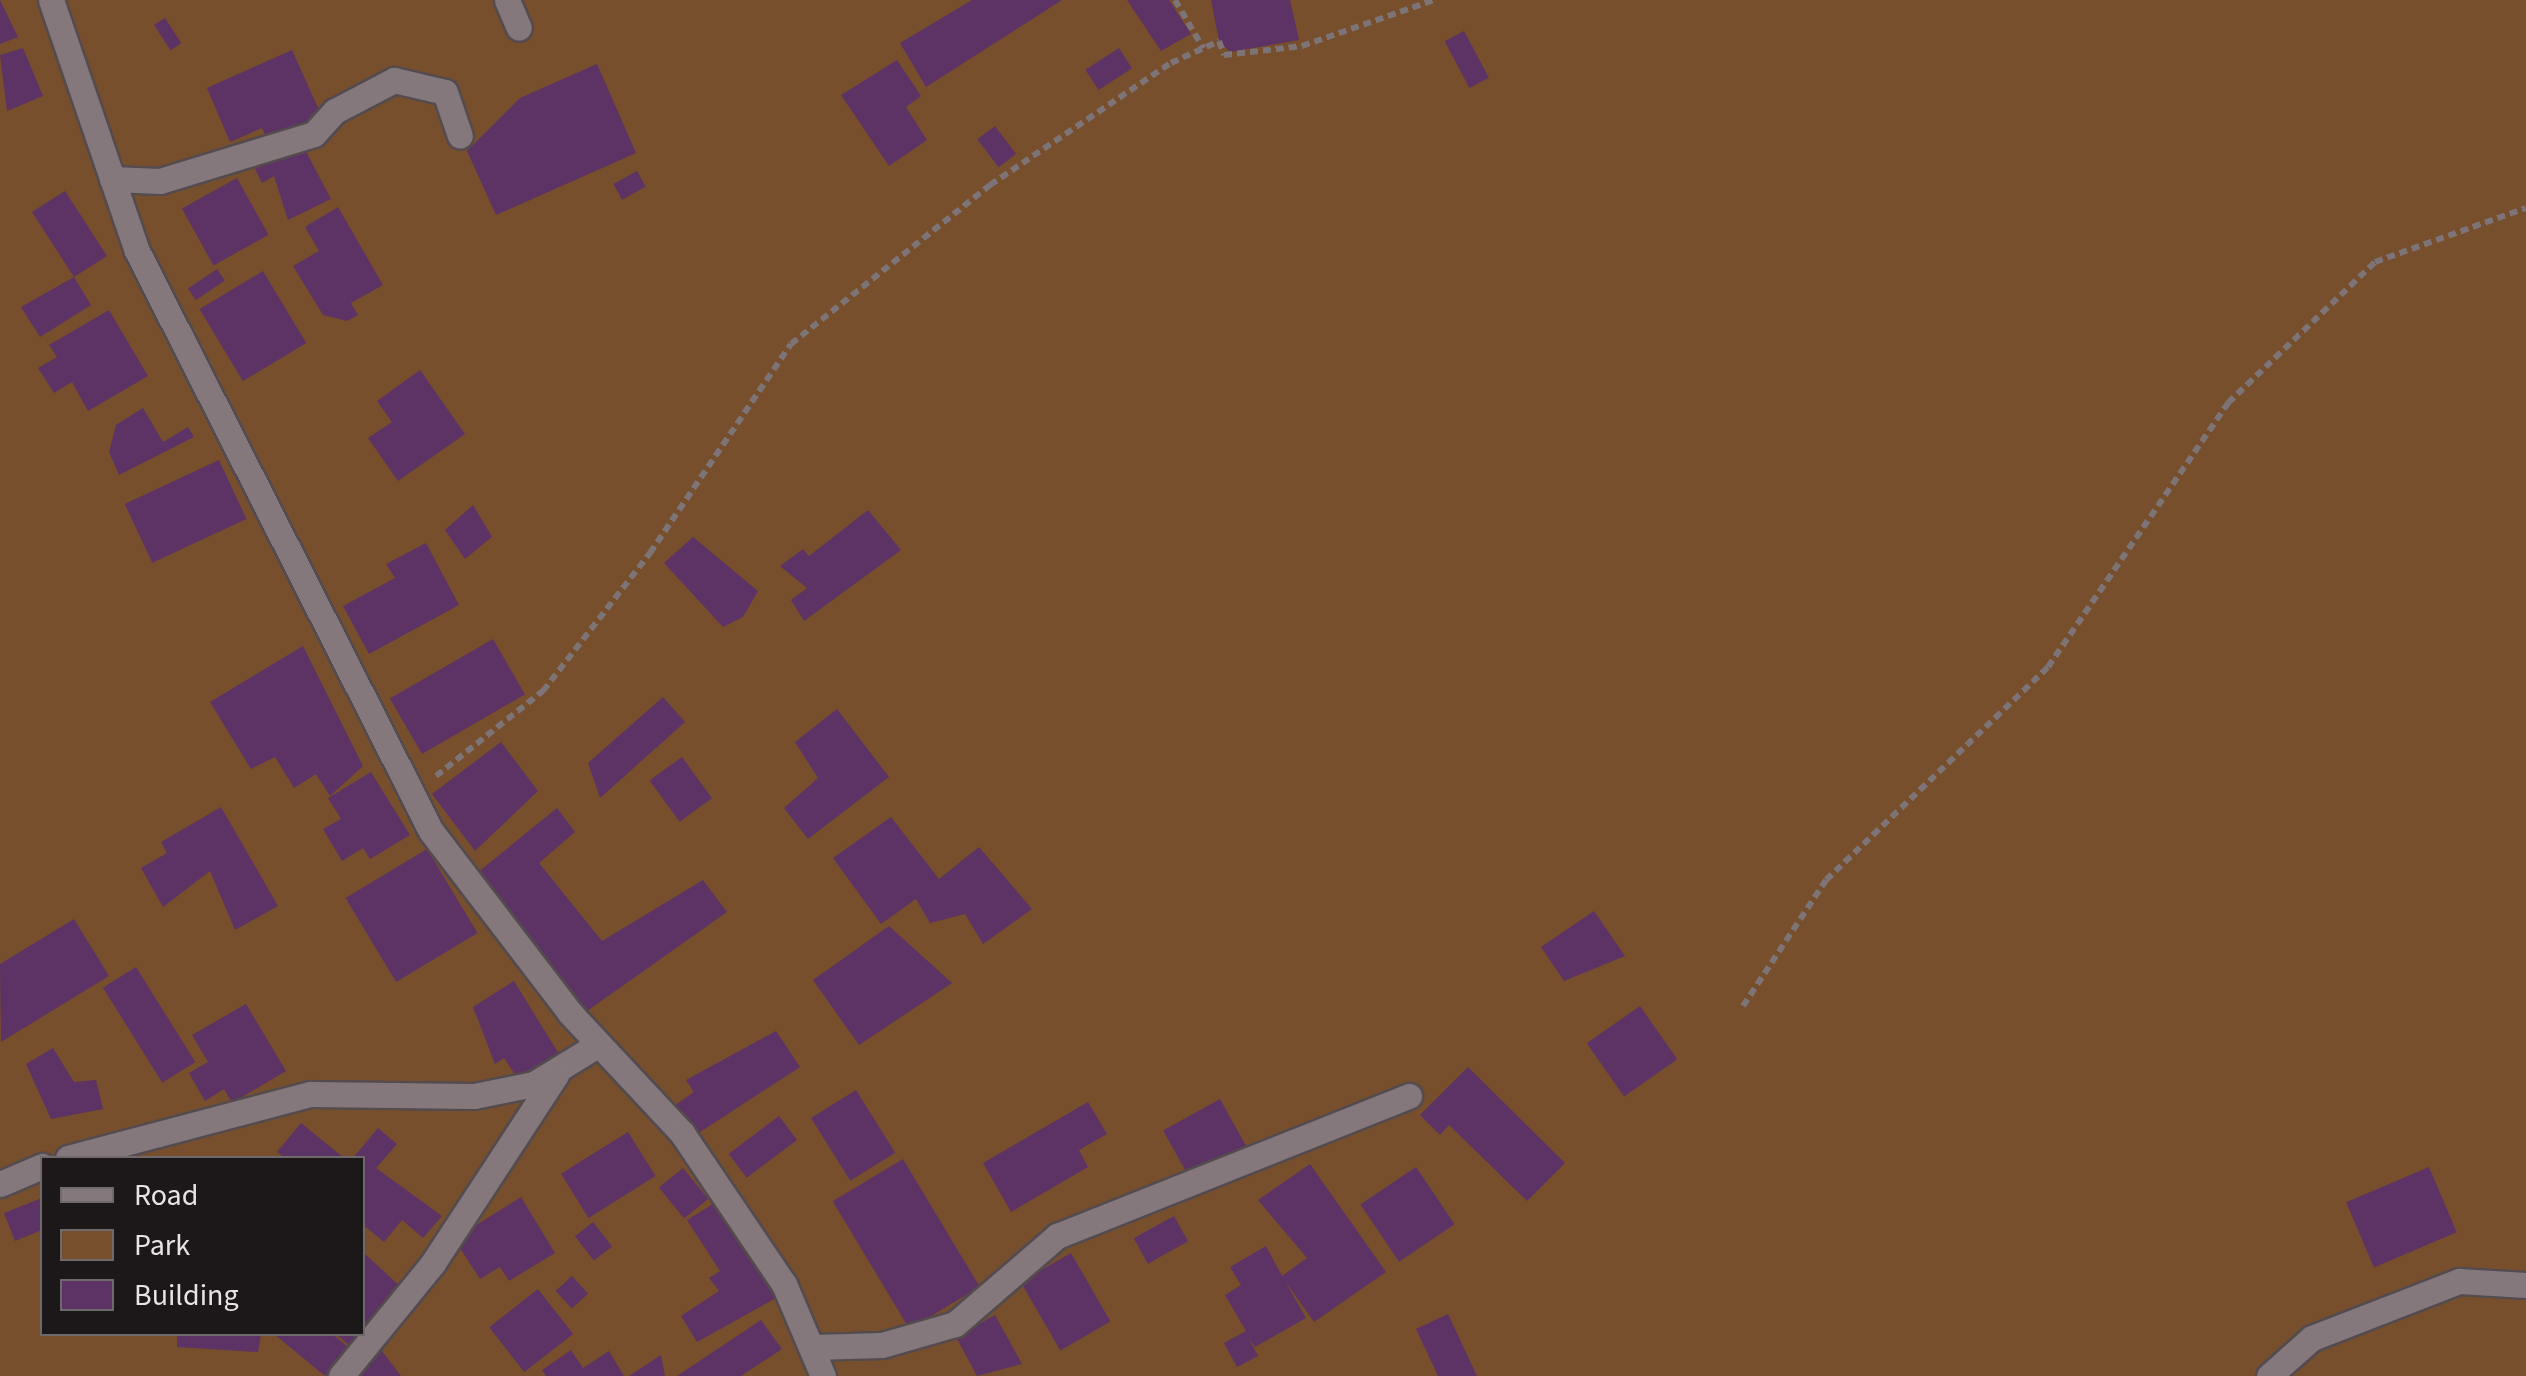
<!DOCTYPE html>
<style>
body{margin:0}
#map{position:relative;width:2526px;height:1376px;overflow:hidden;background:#372e31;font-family:"Source Sans 3",sans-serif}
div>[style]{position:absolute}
.green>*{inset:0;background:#784f2c}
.building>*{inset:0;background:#5d3264;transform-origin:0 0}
.path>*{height:6px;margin-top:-3px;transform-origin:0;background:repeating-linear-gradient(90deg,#7c7476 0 8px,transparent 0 13px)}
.roads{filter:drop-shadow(2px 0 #544b4e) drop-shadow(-2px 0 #544b4e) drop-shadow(0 2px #544b4e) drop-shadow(0 -2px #544b4e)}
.street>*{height:25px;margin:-12.5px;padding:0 12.5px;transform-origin:12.5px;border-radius:12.5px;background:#84787c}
.secondary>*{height:25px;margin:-12.5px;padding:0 12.5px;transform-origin:12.5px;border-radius:12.5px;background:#84787c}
span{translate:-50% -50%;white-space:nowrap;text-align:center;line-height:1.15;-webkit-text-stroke:10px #1c1719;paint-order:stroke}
.legend{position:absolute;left:40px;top:1156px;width:325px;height:180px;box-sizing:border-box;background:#1c1719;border:2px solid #6e696b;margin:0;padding:12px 18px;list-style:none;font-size:30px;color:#e9e3e5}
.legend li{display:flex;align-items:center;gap:20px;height:50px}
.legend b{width:50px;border:2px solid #6e696b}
</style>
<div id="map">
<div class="green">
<div style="clip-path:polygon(evenodd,0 0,2526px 0,2526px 1376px,0 1376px,0 0,42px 1158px,362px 1158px,362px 1334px,42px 1334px,42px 1158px)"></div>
</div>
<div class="building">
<div style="clip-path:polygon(0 0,18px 37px,0 44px)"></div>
<div style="clip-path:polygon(972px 0,1062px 0,926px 87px,900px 43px)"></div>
<div style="clip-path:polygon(1127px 0,1169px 0,1191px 34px,1161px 51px)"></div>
<div style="clip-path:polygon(1211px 0,1290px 0,1299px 40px,1230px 52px,1219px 41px)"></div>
<div style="left:165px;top:18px;width:30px;height:13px;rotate:57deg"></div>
<div style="left:1464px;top:31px;width:53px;height:22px;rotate:62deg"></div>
<div style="clip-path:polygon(23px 48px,43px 96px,7px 111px,0 55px)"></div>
<div style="left:1119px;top:48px;width:24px;height:40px;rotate:57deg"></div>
<div style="clip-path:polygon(292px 50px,324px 121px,270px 145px,262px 128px,230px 142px,207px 88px)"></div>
<div style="clip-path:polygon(897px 60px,921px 96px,906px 107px,927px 140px,889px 166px,841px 95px)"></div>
<div style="clip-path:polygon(597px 64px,636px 153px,496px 215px,467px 151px,520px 98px)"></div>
<div style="left:995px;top:126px;width:35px;height:22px;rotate:53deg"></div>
<div style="clip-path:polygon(302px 144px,331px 199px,288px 220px,274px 176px,262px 183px,255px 169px)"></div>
<div style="left:637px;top:171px;width:18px;height:27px;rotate:61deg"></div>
<div style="left:237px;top:178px;width:65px;height:63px;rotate:61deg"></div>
<div style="clip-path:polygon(65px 191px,107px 256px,74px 277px,91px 305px,40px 337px,21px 307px,74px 277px,32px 212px)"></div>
<div style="clip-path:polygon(338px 207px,383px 285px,351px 303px,358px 315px,347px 321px,323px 315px,293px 266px,319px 251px,305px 227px)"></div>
<div style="left:217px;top:269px;width:14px;height:35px;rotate:56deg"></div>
<div style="left:263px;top:271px;width:84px;height:74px;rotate:59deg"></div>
<div style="clip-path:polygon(109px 310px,148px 376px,88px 411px,72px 382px,54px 393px,38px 368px,57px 357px,49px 345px)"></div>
<div style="clip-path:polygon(420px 370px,465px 434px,398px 481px,368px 438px,392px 422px,377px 401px)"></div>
<div style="clip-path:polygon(143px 408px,163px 442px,188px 427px,194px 437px,119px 475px,109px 452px,116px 425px)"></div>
<div style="left:219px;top:460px;width:65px;height:104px;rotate:65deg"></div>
<div style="clip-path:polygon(473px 505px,492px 537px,465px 559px,445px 530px)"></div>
<div style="clip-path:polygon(868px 510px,901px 550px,804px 621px,791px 600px,807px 588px,780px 566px,803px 549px,809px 556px)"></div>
<div style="clip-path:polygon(693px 537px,758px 591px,743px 617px,723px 627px,664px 563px)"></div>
<div style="clip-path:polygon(426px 543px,459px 605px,369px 654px,343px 606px,395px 578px,386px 564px)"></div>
<div style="left:493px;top:639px;width:64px;height:119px;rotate:60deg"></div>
<div style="clip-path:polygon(303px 646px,363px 766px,330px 796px,316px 774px,294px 788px,275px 757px,251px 769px,210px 702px)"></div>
<div style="clip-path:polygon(663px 697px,685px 722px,600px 798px,588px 763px)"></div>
<div style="clip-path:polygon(837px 709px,889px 777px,808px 839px,784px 808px,818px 778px,795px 742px)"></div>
<div style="clip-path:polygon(501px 742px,538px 791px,475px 851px,432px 794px)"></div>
<div style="left:682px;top:757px;width:51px;height:40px;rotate:54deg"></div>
<div style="clip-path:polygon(371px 772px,410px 835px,370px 859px,363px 848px,342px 861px,323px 829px,341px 819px,328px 798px)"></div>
<div style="clip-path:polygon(221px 807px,278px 906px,235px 930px,210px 871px,163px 907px,141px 868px,167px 853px,161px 842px)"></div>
<div style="clip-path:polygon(557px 808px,575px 832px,539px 863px,602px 941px,703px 880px,727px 912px,580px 1016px,477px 873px)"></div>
<div style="clip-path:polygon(891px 817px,939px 879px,979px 847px,1032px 909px,983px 944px,965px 914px,930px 923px,916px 899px,881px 924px,833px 858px)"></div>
<div style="left:427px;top:849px;width:98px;height:95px;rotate:59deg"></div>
<div style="clip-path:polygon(1594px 911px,1625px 956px,1564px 981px,1541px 947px)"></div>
<div style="clip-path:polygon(74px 919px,109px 976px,1px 1042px,0 964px)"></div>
<div style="clip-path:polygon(889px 926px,952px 983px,859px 1045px,813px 980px)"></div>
<div style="left:136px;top:967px;width:112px;height:39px;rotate:58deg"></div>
<div style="clip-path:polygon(514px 981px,559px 1054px,518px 1079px,504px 1058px,495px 1064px,473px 1007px)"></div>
<div style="clip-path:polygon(246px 1004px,286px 1071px,232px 1103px,224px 1089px,205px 1101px,189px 1073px,208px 1062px,192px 1035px)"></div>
<div style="left:1640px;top:1006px;width:65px;height:65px;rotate:55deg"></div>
<div style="clip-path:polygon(776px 1031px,800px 1067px,694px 1136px,674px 1106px,694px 1092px,686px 1080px)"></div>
<div style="clip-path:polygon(53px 1048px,74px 1082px,96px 1080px,103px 1109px,51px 1119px,26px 1064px)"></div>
<div style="clip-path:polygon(1468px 1067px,1565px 1163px,1527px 1201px,1449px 1125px,1440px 1135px,1420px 1115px)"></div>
<div style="left:856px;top:1090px;width:74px;height:53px;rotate:58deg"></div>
<div style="left:1220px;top:1099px;width:55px;height:65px;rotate:61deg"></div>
<div style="clip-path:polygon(1088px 1102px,1107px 1134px,1079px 1150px,1088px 1167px,1011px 1212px,983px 1163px)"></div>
<div style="left:779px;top:1116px;width:30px;height:63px;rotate:53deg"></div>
<div style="clip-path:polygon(301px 1123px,344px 1158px,285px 1158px,277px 1152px)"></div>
<div style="clip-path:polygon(378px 1128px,397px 1144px,376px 1168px,442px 1216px,423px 1238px,402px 1220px,384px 1242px,362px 1224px,362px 1158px,353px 1158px)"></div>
<div style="left:628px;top:1132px;width:52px;height:79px;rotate:58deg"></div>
<div style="left:903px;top:1159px;width:149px;height:82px;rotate:59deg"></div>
<div style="clip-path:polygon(1310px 1164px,1386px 1272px,1314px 1322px,1285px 1281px,1306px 1318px,1255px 1347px,1248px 1337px,1258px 1356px,1237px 1367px,1224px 1343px,1246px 1331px,1225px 1295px,1241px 1285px,1230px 1267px,1266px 1246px,1282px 1276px,1307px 1258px,1258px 1200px)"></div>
<div style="left:1416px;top:1167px;width:69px;height:67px;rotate:56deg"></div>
<div style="left:2429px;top:1167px;width:71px;height:90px;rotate:67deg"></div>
<div style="left:683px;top:1168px;width:40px;height:31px;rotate:51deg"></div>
<div style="clip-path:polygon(521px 1197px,555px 1253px,509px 1281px,500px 1267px,480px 1279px,454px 1239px)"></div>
<div style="clip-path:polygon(42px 1198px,42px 1230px,15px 1241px,4px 1213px)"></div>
<div style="clip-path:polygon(721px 1199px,785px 1293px,697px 1342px,681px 1316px,719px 1291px,709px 1278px,720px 1271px,687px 1220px)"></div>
<div style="left:1174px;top:1216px;width:29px;height:46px;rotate:61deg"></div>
<div style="left:593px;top:1222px;width:31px;height:23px;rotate:52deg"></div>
<div style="left:1071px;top:1253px;width:79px;height:58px;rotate:60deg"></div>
<div style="clip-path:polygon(365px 1254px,403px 1289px,351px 1347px,336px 1334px,362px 1334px)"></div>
<div style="left:572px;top:1276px;width:24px;height:22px;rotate:48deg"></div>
<div style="left:538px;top:1289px;width:57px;height:62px;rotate:52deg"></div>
<div style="clip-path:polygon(1448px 1314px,1477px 1376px,1438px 1376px,1416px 1329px)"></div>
<div style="clip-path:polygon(995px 1315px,1022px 1364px,977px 1376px,956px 1337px)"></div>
<div style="clip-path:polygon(761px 1320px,782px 1349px,741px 1376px,677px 1376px)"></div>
<div style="clip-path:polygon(177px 1334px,261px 1334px,258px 1352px,177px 1347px)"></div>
<div style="clip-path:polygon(274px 1334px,332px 1334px,353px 1351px,325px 1376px)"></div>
<div style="clip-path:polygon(571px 1350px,583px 1368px,609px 1351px,624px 1376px,546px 1376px,542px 1370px)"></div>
<div style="clip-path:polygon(382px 1351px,401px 1376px,361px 1376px,357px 1371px)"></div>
<div style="clip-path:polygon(661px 1355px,665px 1376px,629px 1376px)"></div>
</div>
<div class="path">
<div style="left:1175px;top:0;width:56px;rotate:59.7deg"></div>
<div style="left:436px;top:776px;width:137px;rotate:-38.5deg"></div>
<div style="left:543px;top:691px;width:175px;rotate:-52.2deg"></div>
<div style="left:650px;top:553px;width:252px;rotate:-56deg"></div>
<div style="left:791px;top:344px;width:255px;rotate:-38.6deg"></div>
<div style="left:990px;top:185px;width:218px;rotate:-34deg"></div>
<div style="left:1171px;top:63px;width:53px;rotate:-24.6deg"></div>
<div style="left:1219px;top:41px;width:15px;rotate:70deg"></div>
<div style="left:1224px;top:55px;width:79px;rotate:-6.6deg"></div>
<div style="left:1302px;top:46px;width:140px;rotate:-19.2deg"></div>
<div style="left:1743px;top:1006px;width:151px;rotate:-56.6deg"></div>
<div style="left:1826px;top:880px;width:308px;rotate:-43.8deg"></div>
<div style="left:2048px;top:667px;width:320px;rotate:-55.7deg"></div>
<div style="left:2228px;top:403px;width:204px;rotate:-43.8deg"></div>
<div style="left:2375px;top:262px;width:160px;rotate:-19.7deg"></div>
</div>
<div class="roads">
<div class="street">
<div style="left:507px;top:0;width:30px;rotate:67deg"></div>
<div style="left:112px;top:179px;width:48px;rotate:2.4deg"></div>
<div style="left:160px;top:181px;width:161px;rotate:-17deg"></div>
<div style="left:314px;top:134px;width:31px;rotate:-48deg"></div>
<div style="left:335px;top:111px;width:67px;rotate:-27.7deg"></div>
<div style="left:394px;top:80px;width:52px;rotate:13.2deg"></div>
<div style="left:445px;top:92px;width:46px;rotate:71.2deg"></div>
<div style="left:68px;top:1158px;width:250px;rotate:-14.8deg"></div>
<div style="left:310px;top:1094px;width:164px;rotate:0.7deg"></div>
<div style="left:474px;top:1096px;width:61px;rotate:-11.3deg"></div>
<div style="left:534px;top:1084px;width:76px;rotate:-31.6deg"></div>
<div style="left:0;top:1184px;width:46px;rotate:-23.2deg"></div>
<div style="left:813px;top:1347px;width:69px;rotate:-1.7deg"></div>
<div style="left:882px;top:1345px;width:76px;rotate:-16deg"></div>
<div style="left:955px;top:1324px;width:135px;rotate:-40.8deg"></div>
<div style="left:1057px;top:1236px;width:379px;rotate:-21.7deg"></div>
<div style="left:341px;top:1376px;width:146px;rotate:-50.8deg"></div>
<div style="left:433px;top:1263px;width:225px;rotate:-56.8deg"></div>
<div style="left:2269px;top:1376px;width:57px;rotate:-41.5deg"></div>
<div style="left:2312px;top:1338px;width:158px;rotate:-21.2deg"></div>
<div style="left:2459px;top:1281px;width:67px;rotate:3.4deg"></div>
</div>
<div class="secondary">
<div style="left:51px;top:0;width:265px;rotate:71.1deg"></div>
<div style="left:137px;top:251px;width:650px;rotate:63.12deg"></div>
<div style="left:431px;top:831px;width:229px;rotate:52.6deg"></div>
<div style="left:570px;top:1013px;width:164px;rotate:47deg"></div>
<div style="left:682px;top:1133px;width:182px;rotate:56deg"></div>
<div style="left:784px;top:1284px;width:100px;rotate:67deg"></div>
</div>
</div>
<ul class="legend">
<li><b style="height:12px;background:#84787c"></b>Road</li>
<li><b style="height:28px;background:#784f2c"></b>Park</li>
<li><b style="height:28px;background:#5d3264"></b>Building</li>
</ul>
</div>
